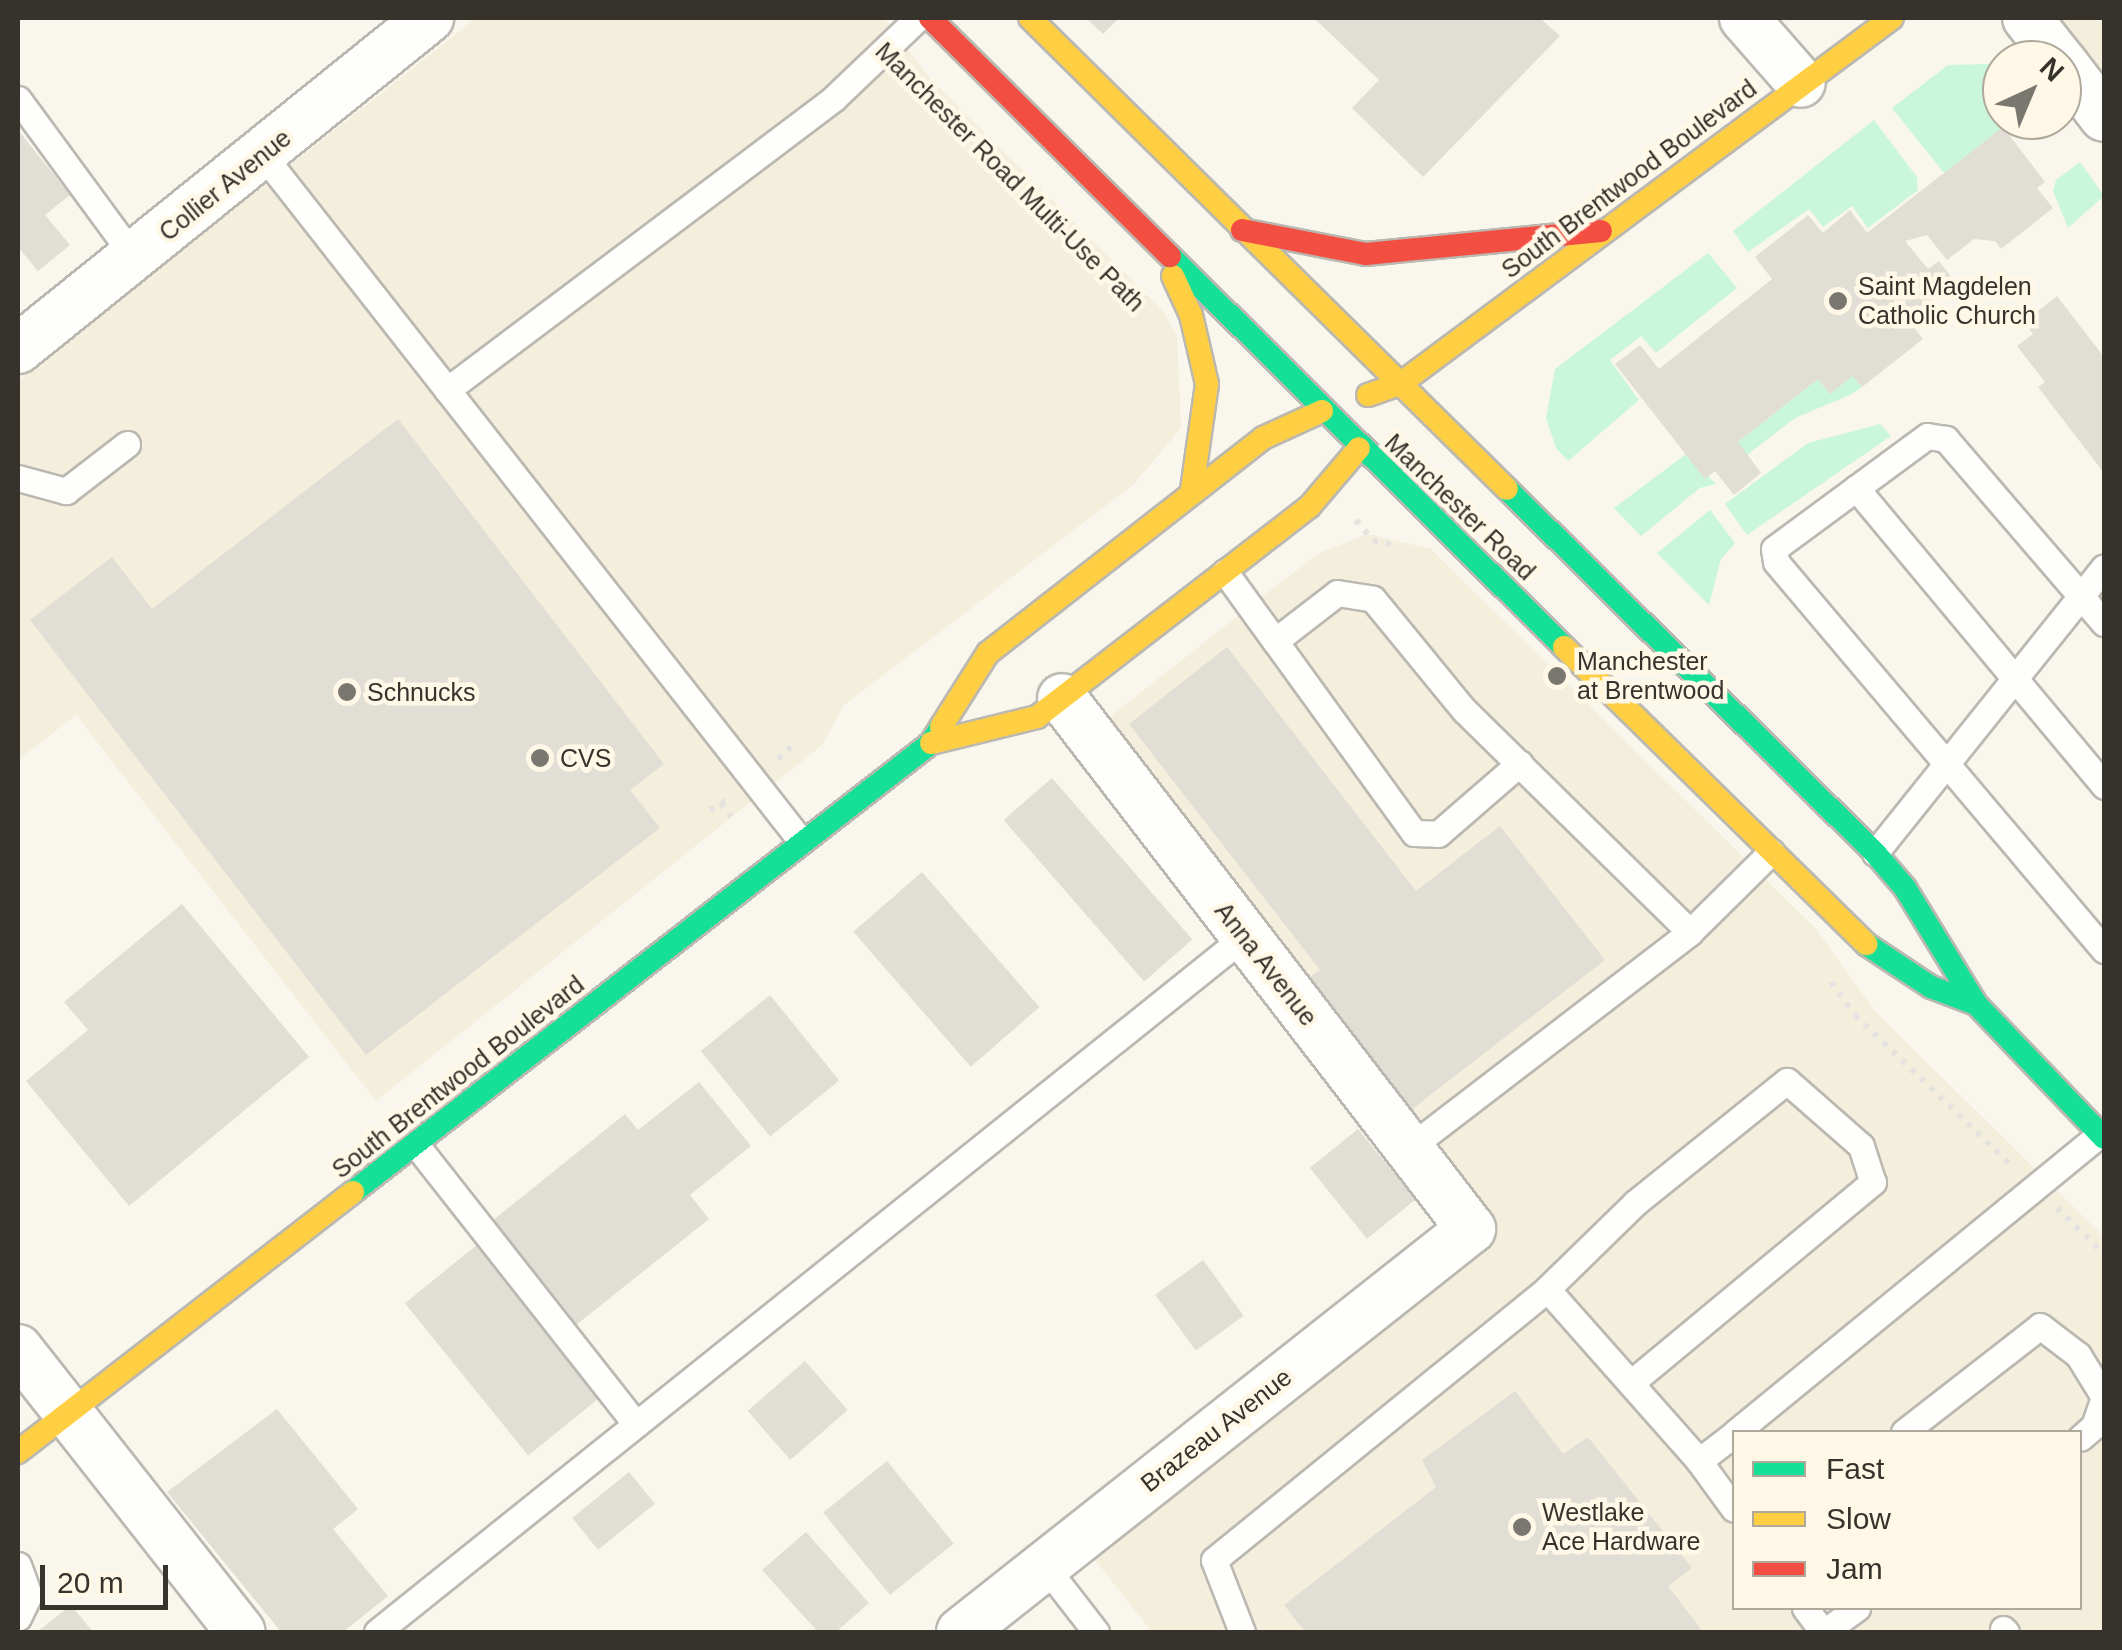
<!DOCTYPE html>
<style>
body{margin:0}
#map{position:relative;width:2122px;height:1650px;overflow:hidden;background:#f9f6ed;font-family:Arial,sans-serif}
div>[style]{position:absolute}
.built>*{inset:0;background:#f4eedc}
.green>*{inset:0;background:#caf7dc}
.building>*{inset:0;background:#e1ded6;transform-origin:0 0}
.path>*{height:6px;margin-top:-3px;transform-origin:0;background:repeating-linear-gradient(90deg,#e4e3e0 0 5px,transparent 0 13px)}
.roads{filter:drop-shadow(2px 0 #bbb8b1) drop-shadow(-2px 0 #bbb8b1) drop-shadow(0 2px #bbb8b1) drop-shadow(0 -2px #bbb8b1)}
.lane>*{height:25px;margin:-12.5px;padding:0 12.5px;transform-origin:12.5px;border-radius:12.5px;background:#fefefc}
.street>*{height:48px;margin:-24px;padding:0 24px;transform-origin:24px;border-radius:24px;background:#fefefc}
.fast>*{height:22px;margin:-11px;padding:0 11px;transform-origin:11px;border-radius:11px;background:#16e098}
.slow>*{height:22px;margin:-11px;padding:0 11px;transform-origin:11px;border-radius:11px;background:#ffcf43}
.jam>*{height:22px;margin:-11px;padding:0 11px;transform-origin:11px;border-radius:11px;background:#f24e42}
.dots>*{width:28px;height:28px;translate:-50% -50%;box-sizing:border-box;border:5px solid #fff8e7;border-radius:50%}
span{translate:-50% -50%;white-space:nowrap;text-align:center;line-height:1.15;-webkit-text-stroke:9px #fff8e7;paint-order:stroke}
.street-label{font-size:25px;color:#36332c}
.poi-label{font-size:25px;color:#36332c}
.left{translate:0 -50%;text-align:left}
.frame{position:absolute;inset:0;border:20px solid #36332c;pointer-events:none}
.legend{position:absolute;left:1732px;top:1430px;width:350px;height:180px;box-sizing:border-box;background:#fff8e7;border:2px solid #afa99c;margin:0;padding:12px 18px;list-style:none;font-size:30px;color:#36332c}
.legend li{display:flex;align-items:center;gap:20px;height:50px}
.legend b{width:50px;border:2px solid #afa99c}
.north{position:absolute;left:1982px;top:40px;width:100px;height:100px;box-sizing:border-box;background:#fff8e7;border:2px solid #afa99c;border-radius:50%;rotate:44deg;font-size:28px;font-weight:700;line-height:40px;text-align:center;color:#36332c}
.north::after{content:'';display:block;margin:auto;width:35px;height:45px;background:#7a7770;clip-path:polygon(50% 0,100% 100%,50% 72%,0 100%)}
.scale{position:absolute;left:40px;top:1565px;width:128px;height:45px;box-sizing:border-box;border:5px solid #36332c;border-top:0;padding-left:12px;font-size:30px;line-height:35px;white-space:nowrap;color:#36332c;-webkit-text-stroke:8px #fff8e7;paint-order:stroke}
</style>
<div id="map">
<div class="built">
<div style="clip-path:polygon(476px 18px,884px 18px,929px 77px,1162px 310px,1177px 335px,1181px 428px,1134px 484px,844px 705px,822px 745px,376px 1101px,76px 715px,18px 760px,18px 381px)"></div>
<div style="clip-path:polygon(2060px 18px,2104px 18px,2104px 80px,2062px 21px)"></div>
<div style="clip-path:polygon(evenodd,1368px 534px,1431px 549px,1816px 929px,1875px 1011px,2104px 1237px,2104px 1632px,1152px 1632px,1092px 1556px,1482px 1255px,1491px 1233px,1114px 736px,1112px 715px,1317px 554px,1368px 534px,1734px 1432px,2080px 1432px,2080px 1608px,1734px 1608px,1734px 1432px)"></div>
</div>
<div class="green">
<div style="clip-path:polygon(1987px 64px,2002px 66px,2002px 120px,2015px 120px,1944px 173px,1892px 108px,1948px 65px)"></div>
<div style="clip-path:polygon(1874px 120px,1917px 177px,1918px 190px,1868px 228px,1852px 206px,1823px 227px,1809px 209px,1748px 252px,1733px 231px)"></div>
<div style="clip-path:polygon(2080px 162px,2104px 196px,2068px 228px,2053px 191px,2056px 180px)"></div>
<div style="clip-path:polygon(1708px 253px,1737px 288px,1656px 353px,1641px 336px,1610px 360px,1639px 400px,1568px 461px,1556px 448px,1546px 418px,1555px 369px)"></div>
<div style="clip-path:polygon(1853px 376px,1862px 387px,1850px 395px,1795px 418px,1747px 455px,1738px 442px,1818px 379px)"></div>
<div style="clip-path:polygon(1880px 424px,1891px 436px,1747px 535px,1725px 504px,1808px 443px)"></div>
<div style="clip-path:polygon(1686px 454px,1716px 484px,1700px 488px,1641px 536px,1614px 508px)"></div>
<div style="clip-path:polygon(1710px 510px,1735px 543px,1721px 559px,1709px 605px,1657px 553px)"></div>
</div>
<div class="building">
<div style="clip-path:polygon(1086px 18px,1119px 18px,1103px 34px)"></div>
<div style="clip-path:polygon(1314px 18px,1540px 18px,1560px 36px,1423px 177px,1352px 108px,1379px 80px)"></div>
<div style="clip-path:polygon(2003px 127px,2045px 182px,2037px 188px,2053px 208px,2001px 249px,1995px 241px,1974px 239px,1947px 260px,1927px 235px,1905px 241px,1928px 269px,1939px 261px,1955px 282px,1908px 320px,1923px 339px,1862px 387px,1853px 376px,1830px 394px,1818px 379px,1738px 442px,1761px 473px,1734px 495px,1715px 471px,1705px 479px,1615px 364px,1640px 345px,1659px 369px,1772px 279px,1755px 257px,1808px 215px,1823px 233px,1850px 210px,1867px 233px)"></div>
<div style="clip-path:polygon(18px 130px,70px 195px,45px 215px,70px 245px,38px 271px,18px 247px)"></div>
<div style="clip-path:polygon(2057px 296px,2104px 357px,2104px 473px,2038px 387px,2045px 382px,2017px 346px,2033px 334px,2024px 322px)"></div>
<div style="clip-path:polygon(398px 419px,664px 764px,630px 790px,660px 828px,366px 1055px,30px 620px,112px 557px,152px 609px)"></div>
<div style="clip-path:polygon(1227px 647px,1416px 891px,1500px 826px,1605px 960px,1411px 1110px,1309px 978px,1320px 970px,1129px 724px)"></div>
<div style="left:1052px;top:778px;width:214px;height:64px;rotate:49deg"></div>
<div style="left:922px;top:872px;width:179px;height:91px;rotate:49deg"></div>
<div style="clip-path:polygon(182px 904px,309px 1057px,129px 1206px,26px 1081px,88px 1030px,64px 1002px)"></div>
<div style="left:770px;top:995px;width:110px;height:89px;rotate:51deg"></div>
<div style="clip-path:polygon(699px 1082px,751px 1146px,690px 1195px,709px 1219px,576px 1325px,492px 1221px,625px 1114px,638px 1130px)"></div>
<div style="left:1358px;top:1129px;width:91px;height:62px;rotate:51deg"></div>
<div style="left:478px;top:1244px;width:196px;height:94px;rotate:51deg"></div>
<div style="left:1203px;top:1260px;width:69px;height:59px;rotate:54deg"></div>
<div style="left:805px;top:1361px;width:65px;height:76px;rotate:49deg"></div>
<div style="clip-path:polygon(1515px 1391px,1563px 1454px,1588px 1437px,1692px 1568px,1668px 1586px,1703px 1632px,1305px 1632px,1284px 1605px,1436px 1487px,1422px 1460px)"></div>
<div style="clip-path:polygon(277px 1409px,358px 1509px,333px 1529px,388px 1596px,343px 1632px,281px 1632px,167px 1492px)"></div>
<div style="left:887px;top:1461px;width:106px;height:82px;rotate:51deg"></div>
<div style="left:629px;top:1472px;width:41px;height:73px;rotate:51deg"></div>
<div style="clip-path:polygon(806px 1532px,869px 1603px,836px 1632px,818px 1632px,762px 1570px)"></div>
<div style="clip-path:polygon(71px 1605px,93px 1632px,37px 1632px)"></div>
</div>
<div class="path">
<div style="left:907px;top:75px;width:308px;rotate:44.6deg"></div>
<div style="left:1356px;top:520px;width:27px;rotate:51deg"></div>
<div style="left:1373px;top:541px;width:20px;rotate:11deg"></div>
<div style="left:778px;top:759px;width:18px;rotate:-43deg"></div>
<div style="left:721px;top:803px;width:17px;rotate:54deg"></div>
<div style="left:710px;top:810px;width:21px;rotate:-31deg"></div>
<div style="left:1831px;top:982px;width:41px;rotate:54deg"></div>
<div style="left:1855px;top:1015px;width:216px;rotate:43.9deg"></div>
<div style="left:2057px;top:1208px;width:66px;rotate:44.4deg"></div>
</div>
<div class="roads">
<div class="lane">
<div style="left:18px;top:99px;width:196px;rotate:53.7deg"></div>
<div style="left:263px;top:155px;width:872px;rotate:51.89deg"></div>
<div style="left:447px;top:390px;width:485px;rotate:-37deg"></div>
<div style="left:834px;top:98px;width:116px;rotate:-43.6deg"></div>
<div style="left:18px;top:478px;width:50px;rotate:15.2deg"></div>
<div style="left:66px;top:491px;width:77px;rotate:-37.6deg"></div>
<div style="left:1856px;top:488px;width:388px;rotate:50.2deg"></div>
<div style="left:1225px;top:572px;width:85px;rotate:54.1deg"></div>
<div style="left:1275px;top:641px;width:78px;rotate:-37.7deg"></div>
<div style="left:1337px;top:593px;width:36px;rotate:9deg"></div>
<div style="left:1373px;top:599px;width:144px;rotate:50.7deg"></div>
<div style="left:1464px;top:710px;width:317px;rotate:44.5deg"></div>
<div style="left:2104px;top:623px;width:243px;rotate:-130.7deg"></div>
<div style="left:1946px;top:439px;width:19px;rotate:-171deg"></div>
<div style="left:1927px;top:436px;width:190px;rotate:143.6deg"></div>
<div style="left:1774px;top:549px;width:13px;rotate:81deg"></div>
<div style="left:1776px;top:562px;width:508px;rotate:49.79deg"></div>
<div style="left:1275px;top:641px;width:237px;rotate:54.1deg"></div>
<div style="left:1414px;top:833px;width:24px;rotate:2deg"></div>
<div style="left:1438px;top:834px;width:108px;rotate:-40.9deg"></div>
<div style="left:1875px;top:853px;width:366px;rotate:-51.3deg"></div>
<div style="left:417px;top:1146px;width:354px;rotate:51.8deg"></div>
<div style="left:1409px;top:1148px;width:354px;rotate:-37.5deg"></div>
<div style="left:1690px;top:932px;width:114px;rotate:-44.6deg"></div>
<div style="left:1547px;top:1289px;width:123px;rotate:-44.3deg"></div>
<div style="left:1635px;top:1203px;width:195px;rotate:-38.8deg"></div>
<div style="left:1787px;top:1081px;width:98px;rotate:41.3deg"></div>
<div style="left:1861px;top:1146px;width:38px;rotate:72deg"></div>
<div style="left:1873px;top:1182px;width:313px;rotate:140.3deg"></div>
<div style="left:1736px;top:1432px;width:470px;rotate:-39.3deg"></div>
<div style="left:1904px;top:1432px;width:172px;rotate:-37.9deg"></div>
<div style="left:2040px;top:1326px;width:48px;rotate:37.3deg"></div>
<div style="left:2078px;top:1355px;width:49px;rotate:58.2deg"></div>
<div style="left:2104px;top:1397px;width:31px;rotate:109deg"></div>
<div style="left:2094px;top:1426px;width:18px;rotate:139deg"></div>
<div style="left:1699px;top:1461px;width:59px;rotate:53.9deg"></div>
<div style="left:18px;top:1565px;width:32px;rotate:70deg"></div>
<div style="left:29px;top:1595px;width:25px;rotate:116deg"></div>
<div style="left:1044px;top:1565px;width:85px;rotate:52.2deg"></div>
<div style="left:1805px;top:1608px;width:30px;rotate:53deg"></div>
<div style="left:2003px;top:1629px;width:4px;rotate:45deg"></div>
<div style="left:377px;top:1632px;width:1113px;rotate:-38.72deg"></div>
<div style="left:1242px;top:1632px;width:77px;rotate:-111.3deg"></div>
<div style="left:1214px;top:1560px;width:429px;rotate:-39.1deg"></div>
<div style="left:1547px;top:1289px;width:230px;rotate:48.5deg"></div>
<div style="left:1699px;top:1461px;width:44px;rotate:-37.6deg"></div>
<div style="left:1824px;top:1632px;width:41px;rotate:-36deg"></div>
</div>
<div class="street">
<div style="left:1744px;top:18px;width:86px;rotate:48.8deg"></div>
<div style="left:2027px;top:18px;width:53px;rotate:51.8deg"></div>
<div style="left:2062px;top:62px;width:69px;rotate:52.6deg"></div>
<div style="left:18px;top:349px;width:528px;rotate:-38.85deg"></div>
<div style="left:18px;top:1349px;width:360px;rotate:51.8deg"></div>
<div style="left:961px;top:1632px;width:650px;rotate:-38.32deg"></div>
<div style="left:1471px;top:1229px;width:670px;rotate:-127.61deg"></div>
</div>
<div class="fast">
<div style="left:1170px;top:256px;width:555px;rotate:44.78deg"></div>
<div style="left:1507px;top:489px;width:518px;rotate:44.69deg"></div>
<div style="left:1875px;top:853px;width:46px;rotate:49.4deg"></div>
<div style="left:1905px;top:888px;width:136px;rotate:58.5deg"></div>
<div style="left:1976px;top:1004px;width:185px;rotate:46.3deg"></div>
<div style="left:1866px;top:944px;width:78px;rotate:33.5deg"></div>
<div style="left:1931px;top:987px;width:48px;rotate:20.7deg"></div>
<div style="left:353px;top:1192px;width:732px;rotate:-37.84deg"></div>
<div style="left:931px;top:743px;width:19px;rotate:-58deg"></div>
</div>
<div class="slow">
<div style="left:1030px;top:18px;width:670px;rotate:44.64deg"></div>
<div style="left:1173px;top:276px;width:43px;rotate:65.2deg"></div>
<div style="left:1191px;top:315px;width:71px;rotate:76.9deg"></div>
<div style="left:1207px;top:384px;width:106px;rotate:98.1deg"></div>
<div style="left:1368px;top:395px;width:34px;rotate:-19deg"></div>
<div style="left:1400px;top:384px;width:613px;rotate:-36.65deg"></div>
<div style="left:1564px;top:647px;width:424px;rotate:44.5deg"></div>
<div style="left:941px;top:727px;width:88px;rotate:-57.6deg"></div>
<div style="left:988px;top:653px;width:349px;rotate:-38deg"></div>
<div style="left:1263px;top:438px;width:65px;rotate:-24.6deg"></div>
<div style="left:931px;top:743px;width:109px;rotate:-13.8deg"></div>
<div style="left:1037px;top:717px;width:344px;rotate:-37.7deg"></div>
<div style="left:1309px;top:507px;width:77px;rotate:-49.7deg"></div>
<div style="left:18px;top:1452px;width:424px;rotate:-37.8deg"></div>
</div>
<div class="jam">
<div style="left:930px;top:18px;width:338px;rotate:44.8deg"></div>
<div style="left:1242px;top:230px;width:126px;rotate:11deg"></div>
<div style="left:1366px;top:254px;width:236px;rotate:-5.6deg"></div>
</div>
</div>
<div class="dots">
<div style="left:1838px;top:301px;background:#7a7770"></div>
<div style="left:1557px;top:676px;background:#7a7770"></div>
<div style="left:347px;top:692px;background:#7a7770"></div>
<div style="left:540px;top:758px;background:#7a7770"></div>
<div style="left:1522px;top:1527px;background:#7a7770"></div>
</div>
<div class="street-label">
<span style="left:1010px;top:177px;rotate:45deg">Manchester Road Multi-Use Path</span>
<span style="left:1629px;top:179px;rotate:-37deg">South Brentwood Boulevard</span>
<span style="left:225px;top:185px;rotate:-39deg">Collier Avenue</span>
<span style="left:1460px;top:507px;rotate:44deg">Manchester Road</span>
<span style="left:1266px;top:964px;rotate:52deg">Anna Avenue</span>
<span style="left:458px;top:1077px;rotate:-38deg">South Brentwood Boulevard</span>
<span style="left:1216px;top:1430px;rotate:-38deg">Brazeau Avenue</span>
</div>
<div class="poi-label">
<span class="left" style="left:1858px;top:301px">Saint Magdelen<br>Catholic Church</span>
<span class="left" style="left:1577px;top:676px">Manchester<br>at Brentwood</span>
<span class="left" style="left:367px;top:692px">Schnucks</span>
<span class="left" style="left:560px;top:758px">CVS</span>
<span class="left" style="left:1542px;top:1527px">Westlake<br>Ace Hardware</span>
</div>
<div class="frame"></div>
<ul class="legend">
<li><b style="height:12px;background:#16e098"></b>Fast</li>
<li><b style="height:12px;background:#ffcf43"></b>Slow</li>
<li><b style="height:12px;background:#f24e42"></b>Jam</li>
</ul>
<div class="north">N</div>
<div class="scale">20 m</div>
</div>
